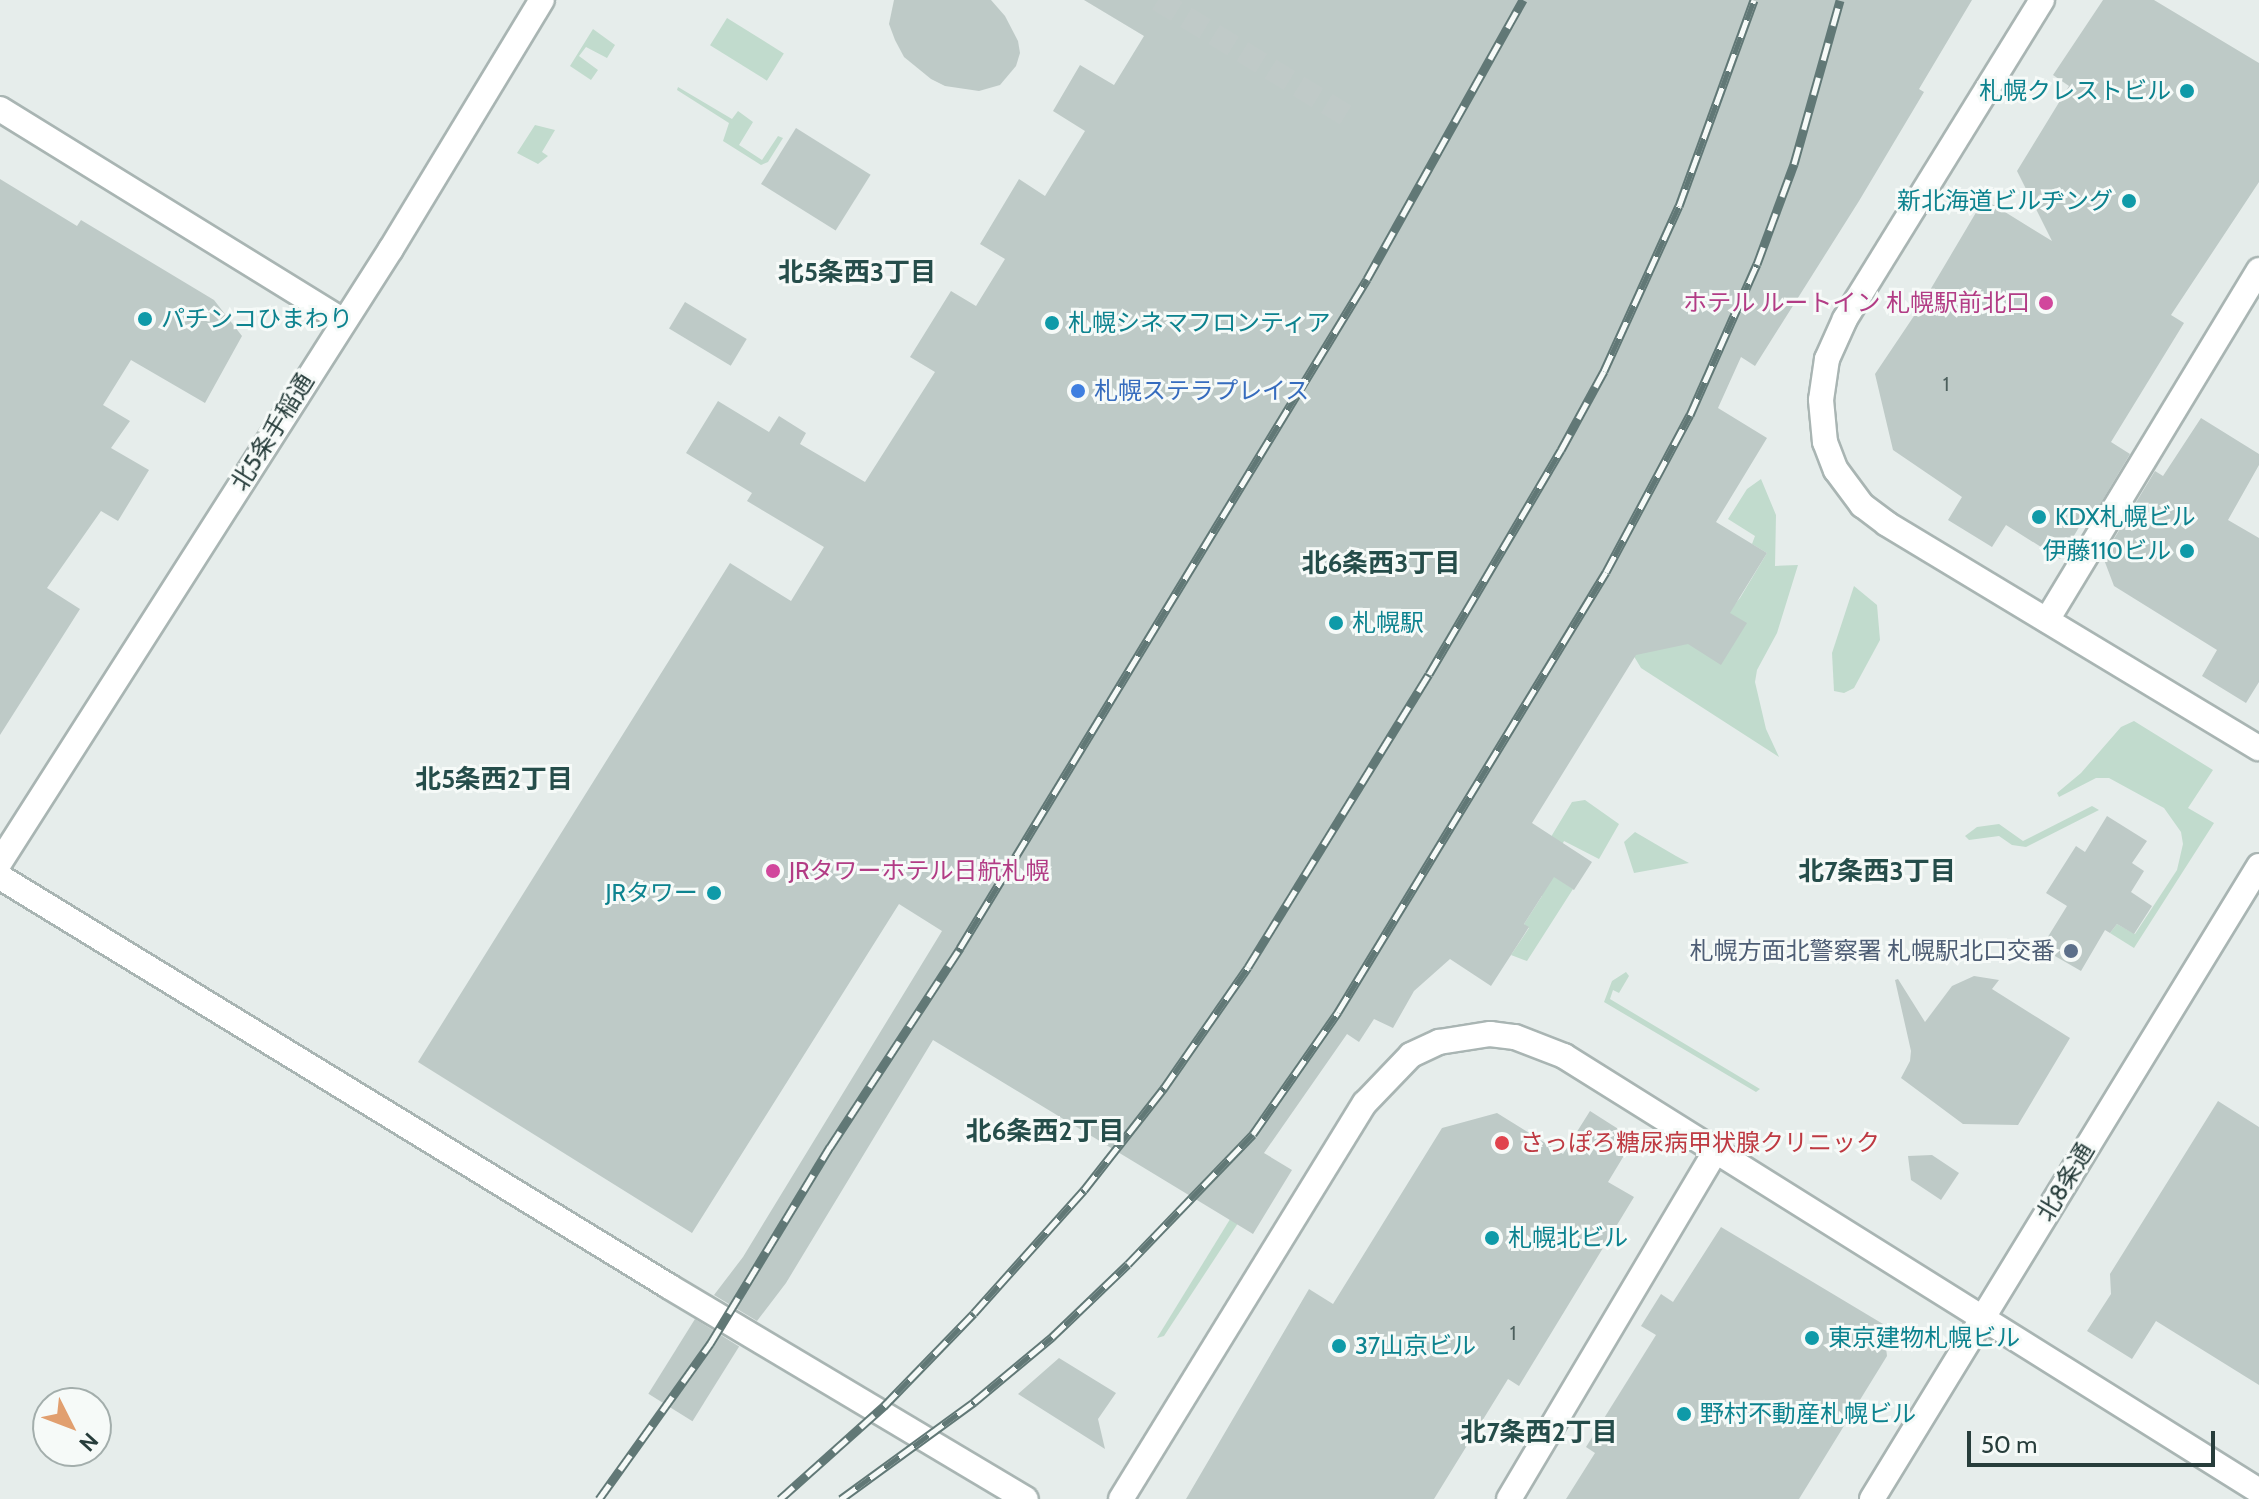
<!DOCTYPE html>
<meta charset="utf-8">
<style>
body{margin:0}
#map{position:relative;width:2259px;height:1499px;overflow:hidden;background:#e6edeb;font-family:Cabin,"Noto Sans JP",sans-serif}
div>[style]{position:absolute}
.green>*{inset:0;background:#c1dbcd;transform-origin:0 0}
.building>*{inset:0;background:#becac7;transform-origin:0 0}
.pedestrian-tunnel>*{height:22px;margin-top:-11px;transform-origin:0;background:repeating-linear-gradient(90deg,#c0cac8 0 22px,transparent 0 33px)}
.roads{filter:drop-shadow(2px 0 #a9b5b3) drop-shadow(-2px 0 #a9b5b3) drop-shadow(0 2px #a9b5b3) drop-shadow(0 -2px #a9b5b3)}
.minor>*{height:24px;margin:-12px;padding:0 12px;transform-origin:12px;border-radius:12px;background:#fff}
.tertiary>*{height:24px;margin:-12px;padding:0 12px;transform-origin:12px;border-radius:12px;background:#fff}
.rail>*{height:9px;margin-top:-4.5px;transform-origin:0;background:repeating-linear-gradient(90deg,#f6faf8 0 18px,#617876 0 36px);box-sizing:border-box;border-block:2px solid #617876}
.dots>*{width:22px;height:22px;translate:-50% -50%;box-sizing:border-box;border:4px solid #f6faf8;border-radius:50%}
span{translate:-50% -50%;white-space:nowrap;text-align:center;line-height:1.15;-webkit-text-stroke:6px #f6faf8;paint-order:stroke}
.number-label{font-size:20px;color:#4d605e}
.number-label span{-webkit-text-stroke-width:0}
.culture-label{font-size:24px;color:#0d838f}
.right{translate:-100% -50%;text-align:right}
.left{translate:0 -50%;text-align:left}
.hotel-label{font-size:24px;color:#b23c85}
.shop-label{font-size:24px;color:#366cbe}
.street-label{font-size:24px;color:#273d3b}
.service-label{font-size:24px;color:#4e5e75}
.health-label{font-size:24px;color:#be3a42}
.neighbourhood-label{font-size:26px;color:#254d4a;font-weight:700}
.north{position:absolute;left:32px;top:1387px;width:80px;height:80px;box-sizing:border-box;background:#f6faf8;border:2px solid #a3aeac;border-radius:50%;rotate:132deg;font-size:22px;font-weight:700;line-height:32px;text-align:center;color:#273d3b}
.north::after{content:'';display:block;margin:auto;width:28px;height:36px;background:#e19f6f;clip-path:polygon(50% 0,100% 100%,50% 72%,0 100%)}
.scale{position:absolute;left:1967px;top:1431px;width:248px;height:36px;box-sizing:border-box;border:4px solid #273d3b;border-top:0;padding-left:10px;font-size:24px;line-height:28px;white-space:nowrap;color:#273d3b;-webkit-text-stroke:6px #f6faf8;paint-order:stroke}
</style>
<div id="map">
<div class="green">
<div style="left:727px;top:18px;width:67px;height:32px;rotate:32deg"></div>
<div style="clip-path:polygon(593px 29px,615px 45px,607px 58px,586px 47px,579px 56px,598px 70px,591px 80px,570px 66px)"></div>
<div style="clip-path:polygon(678px 87px,732px 119px,738px 111px,753px 122px,739px 145px,762px 160px,778px 136px,783px 138px,768px 162px,761px 165px,723px 141px,729px 123px,677px 90px)"></div>
<div style="clip-path:polygon(535px 125px,555px 130px,542px 152px,548px 156px,538px 164px,517px 153px)"></div>
<div style="clip-path:polygon(1761px 479px,1776px 515px,1775px 566px,1798px 565px,1777px 633px,1757px 670px,1755px 682px,1766px 729px,1779px 757px,1641px 668px,1632px 653px,1703px 641px,1740px 598px,1767px 553px,1752px 544px,1755px 536px,1728px 519px,1747px 489px)"></div>
<div style="clip-path:polygon(1854px 586px,1877px 605px,1880px 640px,1854px 688px,1844px 693px,1834px 691px,1832px 653px)"></div>
<div style="clip-path:polygon(2134px 721px,2213px 770px,2188px 808px,2214px 823px,2134px 948px,2110px 933px,2117px 924px,2135px 934px,2177px 870px,2183px 844px,2181px 832px,2164px 808px,2109px 778px,2096px 778px,2059px 797px,2057px 793px,2081px 773px,2121px 727px)"></div>
<div style="clip-path:polygon(1585px 800px,1619px 824px,1599px 859px,1564px 841px,1548px 872px,1573px 889px,1527px 961px,1511px 955px,1529px 928px,1524px 924px,1542px 896px,1531px 870px,1572px 802px)"></div>
<div style="clip-path:polygon(2092px 806px,2099px 810px,2026px 847px,2012px 845px,1999px 836px,1969px 840px,1965px 836px,1977px 827px,1999px 824px,2023px 841px)"></div>
<div style="clip-path:polygon(1635px 832px,1676px 856px,1689px 863px,1634px 873px,1624px 842px)"></div>
<div style="clip-path:polygon(1626px 972px,1629px 976px,1619px 993px,1613px 990px,1610px 999px,1760px 1089px,1756px 1092px,1604px 1002px,1612px 981px)"></div>
<div style="clip-path:polygon(1246px 1211px,1164px 1336px,1157px 1338px,1232px 1216px)"></div>
</div>
<div class="building">
<div style="clip-path:polygon(894px 0,991px 0,1005px 16px,1018px 41px,1020px 53px,1016px 66px,1000px 85px,979px 91px,945px 86px,931px 79px,904px 57px,895px 40px,889px 24px)"></div>
<div style="clip-path:polygon(1084px 0,1972px 0,1919px 89px,1924px 92px,1859px 201px,1755px 366px,1741px 357px,1718px 408px,1767px 438px,1716px 522px,1767px 553px,1730px 613px,1747px 623px,1721px 665px,1688px 644px,1636px 655px,1532px 823px,1592px 862px,1574px 890px,1554px 877px,1524px 924px,1529px 927px,1491px 986px,1450px 959px,1414px 991px,1393px 1028px,1374px 1019px,1359px 1042px,1347px 1034px,1264px 1153px,1292px 1170px,1253px 1234px,933px 1040px,786px 1283px,757px 1321px,714px 1295px,743px 1257px,942px 931px,899px 904px,692px 1233px,418px 1062px,730px 563px,791px 601px,824px 547px,747px 501px,752px 493px,686px 453px,718px 401px,769px 432px,779px 416px,806px 433px,800px 444px,865px 482px,935px 372px,910px 357px,951px 291px,976px 306px,1005px 259px,980px 244px,1019px 179px,1045px 196px,1085px 131px,1053px 111px,1080px 65px,1114px 85px,1144px 36px)"></div>
<div style="clip-path:polygon(2103px 0,2154px 0,2259px 63px,2259px 182px,2171px 315px,2184px 323px,2111px 442px,2130px 454px,2090px 521px,2087px 514px,2060px 559px,2006px 525px,1992px 547px,1948px 520px,1962px 497px,1893px 450px,1875px 374px,1920px 307px,1984px 199px,2052px 241px,2017px 171px,2069px 86px,2053px 75px)"></div>
<div style="left:796px;top:128px;width:88px;height:66px;rotate:32deg"></div>
<div style="clip-path:polygon(0 179px,77px 226px,81px 220px,214px 300px,242px 336px,205px 403px,131px 360px,103px 405px,130px 421px,111px 448px,149px 470px,118px 521px,101px 511px,47px 588px,80px 609px,0 735px)"></div>
<div style="left:685px;top:302px;width:72px;height:31px;rotate:31deg"></div>
<div style="clip-path:polygon(2201px 418px,2259px 454px,2259px 465px,2228px 520px,2259px 538px,2259px 682px,2246px 703px,2202px 676px,2217px 650px,2114px 586px,2103px 557px,2155px 471px,2163px 476px)"></div>
<div style="clip-path:polygon(2107px 816px,2147px 841px,2132px 863px,2144px 871px,2131px 892px,2152px 906px,2134px 934px,2117px 924px,2110px 933px,2105px 930px,2081px 971px,2041px 948px,2067px 906px,2046px 893px,2076px 846px,2085px 852px)"></div>
<div style="clip-path:polygon(1974px 976px,1999px 980px,1992px 989px,2070px 1038px,2018px 1125px,1963px 1124px,1901px 1078px,1910px 1061px,1911px 1051px,1895px 980px,1898px 979px,1925px 1022px,1952px 986px)"></div>
<div style="clip-path:polygon(2218px 1101px,2259px 1127px,2259px 1385px,2156px 1321px,2132px 1359px,2087px 1331px,2111px 1294px,2110px 1274px)"></div>
<div style="clip-path:polygon(1590px 1111px,1634px 1139px,1608px 1182px,1634px 1197px,1519px 1386px,1508px 1379px,1434px 1499px,1186px 1499px,1309px 1289px,1333px 1304px,1442px 1128px,1497px 1113px,1563px 1154px)"></div>
<div style="clip-path:polygon(1932px 1155px,1959px 1173px,1941px 1200px,1911px 1180px,1908px 1156px)"></div>
<div style="clip-path:polygon(1721px 1227px,1883px 1324px,1887px 1356px,1799px 1499px,1566px 1499px,1595px 1453px,1586px 1447px,1656px 1335px,1641px 1326px,1661px 1294px,1673px 1302px)"></div>
<div style="left:695px;top:1319px;width:52px;height:88px;rotate:32deg"></div>
<div style="clip-path:polygon(1059px 1358px,1116px 1393px,1098px 1419px,1105px 1449px,1018px 1394px)"></div>
</div>
<div class="pedestrian-tunnel">
<div style="left:1158px;top:0;width:224px;rotate:31.5deg"></div>
</div>
<div class="roads">
<div class="minor">
<div style="left:2047px;top:620px;width:409px;rotate:-58.8deg"></div>
<div style="left:1509px;top:1499px;width:406px;rotate:-59.3deg"></div>
</div>
<div class="tertiary">
<div style="left:2042px;top:0;width:375px;rotate:121.7deg"></div>
<div style="left:1845px;top:319px;width:44px;rotate:114.2deg"></div>
<div style="left:1827px;top:359px;width:41px;rotate:98.3deg"></div>
<div style="left:1821px;top:400px;width:42px;rotate:84.6deg"></div>
<div style="left:1825px;top:442px;width:30px;rotate:69deg"></div>
<div style="left:1836px;top:470px;width:44px;rotate:53.4deg"></div>
<div style="left:1862px;top:505px;width:31px;rotate:37deg"></div>
<div style="left:1887px;top:524px;width:434px;rotate:31.1deg"></div>
<div style="left:0;top:109px;width:403px;rotate:31.7deg"></div>
<div style="left:0;top:862px;width:727px;rotate:-57.47deg"></div>
<div style="left:391px;top:249px;width:291px;rotate:-58.8deg"></div>
<div style="left:0;top:877px;width:785px;rotate:31.46deg"></div>
<div style="left:670px;top:1287px;width:414px;rotate:30.8deg"></div>
<div style="left:1121px;top:1499px;width:465px;rotate:-58.4deg"></div>
<div style="left:1365px;top:1103px;width:66px;rotate:-46.2deg"></div>
<div style="left:1411px;top:1055px;width:31px;rotate:-25deg"></div>
<div style="left:1439px;top:1042px;width:52px;rotate:-8.9deg"></div>
<div style="left:1490px;top:1034px;width:25px;rotate:7deg"></div>
<div style="left:1515px;top:1037px;width:53px;rotate:21.2deg"></div>
<div style="left:1564px;top:1056px;width:820px;rotate:32.04deg"></div>
<div style="left:1872px;top:1499px;width:742px;rotate:-58.56deg"></div>
</div>
</div>
<div class="rail">
<div style="left:599px;top:1499px;width:191px;rotate:-54.4deg"></div>
<div style="left:710px;top:1344px;width:231px;rotate:-58.7deg"></div>
<div style="left:830px;top:1147px;width:238px;rotate:-56.8deg"></div>
<div style="left:960px;top:948px;width:783px;rotate:-58.68deg"></div>
<div style="left:1367px;top:279px;width:320px;rotate:-60.8deg"></div>
<div style="left:780px;top:1499px;width:140px;rotate:-41.8deg"></div>
<div style="left:884px;top:1406px;width:129px;rotate:-45.9deg"></div>
<div style="left:974px;top:1313px;width:165px;rotate:-48.2deg"></div>
<div style="left:1084px;top:1190px;width:130px;rotate:-51.9deg"></div>
<div style="left:1164px;top:1088px;width:147px;rotate:-55.2deg"></div>
<div style="left:1248px;top:967px;width:344px;rotate:-58.3deg"></div>
<div style="left:1429px;top:674px;width:260px;rotate:-59.5deg"></div>
<div style="left:1561px;top:450px;width:90px;rotate:-61.4deg"></div>
<div style="left:1604px;top:371px;width:181px;rotate:-65.6deg"></div>
<div style="left:1679px;top:206px;width:219px;rotate:-70deg"></div>
<div style="left:841px;top:1499px;width:165px;rotate:-36.1deg"></div>
<div style="left:974px;top:1402px;width:102px;rotate:-39.8deg"></div>
<div style="left:1052px;top:1337px;width:105px;rotate:-43.8deg"></div>
<div style="left:1128px;top:1264px;width:180px;rotate:-46.1deg"></div>
<div style="left:1253px;top:1134px;width:149px;rotate:-55.1deg"></div>
<div style="left:1338px;top:1012px;width:515px;rotate:-58.65deg"></div>
<div style="left:1606px;top:572px;width:178px;rotate:-61.9deg"></div>
<div style="left:1690px;top:415px;width:165px;rotate:-66.1deg"></div>
<div style="left:1757px;top:264px;width:107px;rotate:-69.7deg"></div>
<div style="left:1794px;top:164px;width:170px;rotate:-74.3deg"></div>
</div>
<div class="dots">
<div style="left:2187px;top:91px;background:#0f9aa8"></div>
<div style="left:2129px;top:201px;background:#0f9aa8"></div>
<div style="left:2046px;top:303px;background:#d1479c"></div>
<div style="left:145px;top:319px;background:#0f9aa8"></div>
<div style="left:1052px;top:323px;background:#0f9aa8"></div>
<div style="left:1078px;top:391px;background:#3f7fe0"></div>
<div style="left:2039px;top:517px;background:#0f9aa8"></div>
<div style="left:2187px;top:551px;background:#0f9aa8"></div>
<div style="left:1336px;top:623px;background:#0f9aa8"></div>
<div style="left:773px;top:871px;background:#d1479c"></div>
<div style="left:714px;top:893px;background:#0f9aa8"></div>
<div style="left:2071px;top:951px;background:#5c6f8a"></div>
<div style="left:1502px;top:1143px;background:#e0444e"></div>
<div style="left:1492px;top:1238px;background:#0f9aa8"></div>
<div style="left:1812px;top:1338px;background:#0f9aa8"></div>
<div style="left:1339px;top:1346px;background:#0f9aa8"></div>
<div style="left:1684px;top:1414px;background:#0f9aa8"></div>
</div>
<div class="number-label">
<span style="left:1946px;top:384px">1</span>
<span style="left:1513px;top:1333px">1</span>
</div>
<div class="culture-label">
<span class="right" style="left:2171px;top:91px">札幌クレストビル</span>
<span class="right" style="left:2113px;top:201px">新北海道ビルヂング</span>
<span class="left" style="left:161px;top:319px">パチンコひまわり</span>
<span class="left" style="left:1068px;top:323px">札幌シネマフロンティア</span>
<span class="left" style="left:2055px;top:517px">KDX札幌ビル</span>
<span class="right" style="left:2171px;top:551px">伊藤110ビル</span>
<span class="left" style="left:1352px;top:623px">札幌駅</span>
<span class="right" style="left:698px;top:893px">JRタワー</span>
<span class="left" style="left:1508px;top:1238px">札幌北ビル</span>
<span class="left" style="left:1828px;top:1338px">東京建物札幌ビル</span>
<span class="left" style="left:1355px;top:1346px">37山京ビル</span>
<span class="left" style="left:1700px;top:1414px">野村不動産札幌ビル</span>
</div>
<div class="hotel-label">
<span class="right" style="left:2030px;top:303px">ホテル ルートイン 札幌駅前北口</span>
<span class="left" style="left:789px;top:871px">JRタワーホテル日航札幌</span>
</div>
<div class="shop-label">
<span class="left" style="left:1094px;top:391px">札幌ステラプレイス</span>
</div>
<div class="street-label">
<span style="left:272px;top:432px;rotate:-58deg">北5条手稲通</span>
<span style="left:2065px;top:1182px;rotate:-59deg">北8条通</span>
</div>
<div class="service-label">
<span class="right" style="left:2055px;top:951px">札幌方面北警察署 札幌駅北口交番</span>
</div>
<div class="health-label">
<span class="left" style="left:1520px;top:1143px">さっぽろ糖尿病甲状腺クリニック</span>
</div>
<div class="neighbourhood-label">
<span style="left:857px;top:273px">北5条西3丁目</span>
<span style="left:1381px;top:564px">北6条西3丁目</span>
<span style="left:494px;top:780px">北5条西2丁目</span>
<span style="left:1877px;top:872px">北7条西3丁目</span>
<span style="left:1045px;top:1132px">北6条西2丁目</span>
<span style="left:1539px;top:1433px">北7条西2丁目</span>
</div>
<div class="north">N</div>
<div class="scale">50 m</div>
</div>
